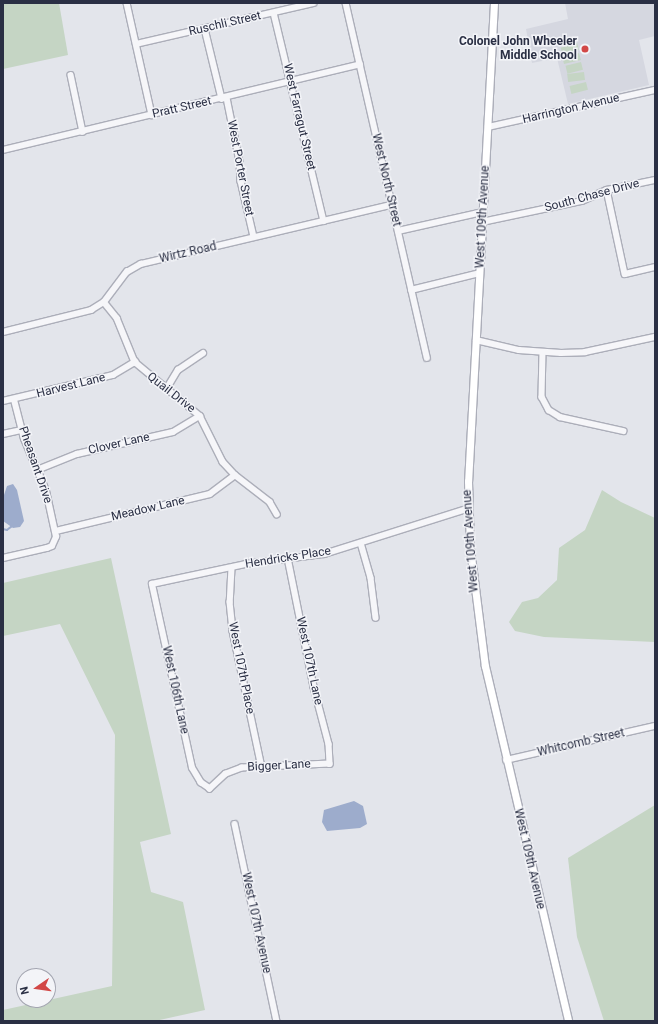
<!DOCTYPE html>
<style>
body{margin:0}
#map{position:relative;width:658px;height:1024px;overflow:hidden;background:#e3e5eb;font-family:Roboto,sans-serif}
div>[style]{position:absolute}
.built>*{inset:0;background:#d5d7e0}
.green>*{inset:0;background:#c5d5c4;transform-origin:0 0}
.water>*{inset:0;background:#9daccc}
.stream>*{height:1.5px;margin:-0.75px;padding:0 0.75px;transform-origin:0.75px;border-radius:0.75px;background:#9daccc}
.roads{filter:drop-shadow(1px 0 #acaeb9) drop-shadow(-1px 0 #acaeb9) drop-shadow(0 1px #acaeb9) drop-shadow(0 -1px #acaeb9)}
.minor>*{height:5.5px;margin:-2.75px;padding:0 2.75px;transform-origin:2.75px;border-radius:2.75px;background:#f6f6f9}
.major>*{height:7px;margin:-3.5px;padding:0 3.5px;transform-origin:3.5px;border-radius:3.5px;background:#fff}
.dots>*{width:11px;height:11px;translate:-50% -50%;box-sizing:border-box;border:2px solid #f3f4f8;border-radius:50%}
span{translate:-50% -50%;white-space:nowrap;text-align:center;line-height:1.15;-webkit-text-stroke:3px #f3f4f8;paint-order:stroke}
.street-label{font-size:12px;color:#2a2f44}
.poi-label{font-size:12px;color:#2a2f44;font-weight:700}
.right{translate:-100% -50%;text-align:right}
.frame{position:absolute;inset:0;border:4px solid #2a2f44;pointer-events:none}
.north{position:absolute;left:16px;top:968px;width:40px;height:40px;box-sizing:border-box;background:#f3f4f8;border:1px solid #a3a5b0;border-radius:50%;rotate:257deg;font-size:11px;font-weight:700;line-height:16px;text-align:center;color:#2a2f44}
.north::after{content:'';display:block;margin:auto;width:14px;height:18px;background:#d24746;clip-path:polygon(50% 0,100% 100%,50% 72%,0 100%)}
</style>
<div id="map">
<div class="built">
<div style="clip-path:polygon(565px 3px,655px 3px,655px 36px,639px 40px,649px 85px,568px 104px,557px 58px,532px 63px,526px 29px,568px 19px)"></div>
</div>
<div class="green">
<div style="clip-path:polygon(3px 3px,59px 3px,68px 55px,3px 69px)"></div>
<div style="left:577px;top:43px;width:7px;height:17px;rotate:74deg"></div>
<div style="clip-path:polygon(579px 53px,581px 60px,564px 64px,562px 56px)"></div>
<div style="left:581px;top:62px;width:8px;height:16px;rotate:76deg"></div>
<div style="left:584px;top:72px;width:8px;height:17px;rotate:83deg"></div>
<div style="left:586px;top:82px;width:8px;height:17px;rotate:76deg"></div>
<div style="clip-path:polygon(602px 490px,621px 502px,655px 518px,655px 642px,544px 637px,515px 631px,509px 622px,522px 602px,538px 598px,557px 580px,559px 548px,585px 530px)"></div>
<div style="clip-path:polygon(111px 558px,171px 834px,140px 842px,151px 892px,183px 902px,205px 1010px,155px 1021px,3px 1021px,3px 1010px,112px 986px,115px 735px,60px 624px,3px 636px,3px 583px)"></div>
<div style="clip-path:polygon(655px 805px,655px 1021px,604px 1021px,577px 937px,568px 858px)"></div>
</div>
<div class="water">
<div style="clip-path:polygon(13px 484px,17px 490px,24px 521px,20px 527px,13px 528px,3px 521px,3px 498px,7px 486px)"></div>
<div style="clip-path:polygon(354px 801px,363px 806px,367px 824px,360px 828px,327px 831px,322px 822px,324px 810px)"></div>
</div>
<div class="stream">
<div style="left:3px;top:529px;width:4px;rotate:14deg"></div>
<div style="left:7px;top:530px;width:5px;rotate:-37deg"></div>
</div>
<div class="roads">
<div class="minor">
<div style="left:127px;top:3px;width:115px;rotate:77.4deg"></div>
<div style="left:346px;top:3px;width:364px;rotate:77.1deg"></div>
<div style="left:274px;top:13px;width:214px;rotate:76.5deg"></div>
<div style="left:205px;top:29px;width:72px;rotate:76.3deg"></div>
<div style="left:136px;top:44px;width:182px;rotate:-13deg"></div>
<div style="left:71px;top:75px;width:58px;rotate:78.1deg"></div>
<div style="left:227px;top:98px;width:65px;rotate:78.5deg"></div>
<div style="left:240px;top:162px;width:19px;rotate:87deg"></div>
<div style="left:241px;top:181px;width:57px;rotate:76.9deg"></div>
<div style="left:488px;top:127px;width:171px;rotate:-12.5deg"></div>
<div style="left:3px;top:150px;width:367px;rotate:-13.5deg"></div>
<div style="left:607px;top:190px;width:86px;rotate:77.9deg"></div>
<div style="left:625px;top:274px;width:31px;rotate:-13deg"></div>
<div style="left:482px;top:222px;width:102px;rotate:-11.9deg"></div>
<div style="left:582px;top:201px;width:27px;rotate:-24deg"></div>
<div style="left:607px;top:190px;width:49px;rotate:-11.8deg"></div>
<div style="left:398px;top:231px;width:87px;rotate:-12.6deg"></div>
<div style="left:411px;top:290px;width:71px;rotate:-13.8deg"></div>
<div style="left:104px;top:302px;width:21px;rotate:51deg"></div>
<div style="left:117px;top:318px;width:48px;rotate:67.8deg"></div>
<div style="left:135px;top:362px;width:85px;rotate:39.7deg"></div>
<div style="left:200px;top:416px;width:51px;rotate:63.4deg"></div>
<div style="left:223px;top:462px;width:18px;rotate:47deg"></div>
<div style="left:235px;top:475px;width:44px;rotate:37.6deg"></div>
<div style="left:270px;top:502px;width:14px;rotate:60deg"></div>
<div style="left:3px;top:332px;width:91px;rotate:-14deg"></div>
<div style="left:91px;top:310px;width:15px;rotate:-32deg"></div>
<div style="left:104px;top:302px;width:38px;rotate:-53deg"></div>
<div style="left:127px;top:272px;width:16px;rotate:-30deg"></div>
<div style="left:141px;top:264px;width:257px;rotate:-13.3deg"></div>
<div style="left:476px;top:340px;width:44px;rotate:13.1deg"></div>
<div style="left:519px;top:350px;width:42px;rotate:4.1deg"></div>
<div style="left:561px;top:353px;width:24px;rotate:-2deg"></div>
<div style="left:585px;top:352px;width:72px;rotate:-12.1deg"></div>
<div style="left:543px;top:352px;width:45px;rotate:91.3deg"></div>
<div style="left:542px;top:397px;width:15px;rotate:62deg"></div>
<div style="left:549px;top:410px;width:13px;rotate:32deg"></div>
<div style="left:560px;top:417px;width:65px;rotate:12.5deg"></div>
<div style="left:167px;top:388px;width:21px;rotate:-59deg"></div>
<div style="left:178px;top:370px;width:30px;rotate:-34deg"></div>
<div style="left:3px;top:401px;width:113px;rotate:-13.3deg"></div>
<div style="left:113px;top:375px;width:26px;rotate:-31deg"></div>
<div style="left:3px;top:434px;width:19px;rotate:-12deg"></div>
<div style="left:37px;top:470px;width:43px;rotate:-21.8deg"></div>
<div style="left:77px;top:454px;width:98px;rotate:-12.9deg"></div>
<div style="left:173px;top:432px;width:31px;rotate:-31deg"></div>
<div style="left:56px;top:531px;width:158px;rotate:-13.5deg"></div>
<div style="left:210px;top:494px;width:31px;rotate:-37deg"></div>
<div style="left:361px;top:543px;width:36px;rotate:74deg"></div>
<div style="left:371px;top:578px;width:40px;rotate:82.9deg"></div>
<div style="left:3px;top:558px;width:45px;rotate:-12.8deg"></div>
<div style="left:47px;top:548px;width:5px;rotate:-22deg"></div>
<div style="left:52px;top:546px;width:10px;rotate:-66deg"></div>
<div style="left:56px;top:537px;width:47px;rotate:-102.3deg"></div>
<div style="left:46px;top:491px;width:56px;rotate:-112.9deg"></div>
<div style="left:24px;top:439px;width:40px;rotate:-104.4deg"></div>
<div style="left:288px;top:558px;width:132px;rotate:78.6deg"></div>
<div style="left:314px;top:687px;width:59px;rotate:75.3deg"></div>
<div style="left:329px;top:744px;width:20px;rotate:87deg"></div>
<div style="left:330px;top:764px;width:88px;rotate:177.4deg"></div>
<div style="left:242px;top:768px;width:17px;rotate:159deg"></div>
<div style="left:226px;top:774px;width:22px;rotate:137deg"></div>
<div style="left:210px;top:789px;width:11px;rotate:-146deg"></div>
<div style="left:201px;top:783px;width:17px;rotate:-121deg"></div>
<div style="left:192px;top:768px;width:188px;rotate:-102.3deg"></div>
<div style="left:152px;top:584px;width:96px;rotate:-12deg"></div>
<div style="left:246px;top:564px;width:79px;rotate:-7.3deg"></div>
<div style="left:324px;top:554px;width:150px;rotate:-17.5deg"></div>
<div style="left:232px;top:568px;width:34px;rotate:93deg"></div>
<div style="left:230px;top:602px;width:29px;rotate:84deg"></div>
<div style="left:233px;top:631px;width:139px;rotate:78deg"></div>
<div style="left:506px;top:760px;width:153px;rotate:-12.9deg"></div>
<div style="left:235px;top:824px;width:201px;rotate:78deg"></div>
</div>
<div class="major">
<div style="left:494px;top:3px;width:479px;rotate:93.1deg"></div>
<div style="left:468px;top:481px;width:67px;rotate:88.3deg"></div>
<div style="left:470px;top:548px;width:119px;rotate:82.8deg"></div>
<div style="left:485px;top:666px;width:365px;rotate:76.8deg"></div>
</div>
</div>
<div class="dots">
<div style="left:585px;top:49px;background:#d24746"></div>
</div>
<div class="street-label">
<span style="left:225px;top:24px;rotate:-13deg">Ruschli Street</span>
<span style="left:182px;top:108px;rotate:-13deg">Pratt Street</span>
<span style="left:571px;top:109px;rotate:-13deg">Harrington Avenue</span>
<span style="left:299px;top:117px;rotate:77deg">West Farragut Street</span>
<span style="left:240px;top:168px;rotate:79deg">West Porter Street</span>
<span style="left:386px;top:180px;rotate:77deg">West North Street</span>
<span style="left:592px;top:196px;rotate:-15deg">South Chase Drive</span>
<span style="left:483px;top:217px;rotate:-87deg">West 109th Avenue</span>
<span style="left:188px;top:253px;rotate:-13deg">Wirtz Road</span>
<span style="left:71px;top:386px;rotate:-14deg">Harvest Lane</span>
<span style="left:171px;top:393px;rotate:38deg">Quail Drive</span>
<span style="left:119px;top:444px;rotate:-13deg">Clover Lane</span>
<span style="left:35px;top:465px;rotate:71deg">Pheasant Drive</span>
<span style="left:148px;top:509px;rotate:-13deg">Meadow Lane</span>
<span style="left:471px;top:541px;rotate:-94deg">West 109th Avenue</span>
<span style="left:288px;top:558px;rotate:-9deg">Hendricks Place</span>
<span style="left:309px;top:661px;rotate:78deg">West 107th Lane</span>
<span style="left:241px;top:668px;rotate:79deg">West 107th Place</span>
<span style="left:175px;top:690px;rotate:78deg">West 106th Lane</span>
<span style="left:581px;top:743px;rotate:-13deg">Whitcomb Street</span>
<span style="left:279px;top:766px;rotate:-3deg">Bigger Lane</span>
<span style="left:529px;top:859px;rotate:77deg">West 109th Avenue</span>
<span style="left:256px;top:923px;rotate:78deg">West 107th Avenue</span>
</div>
<div class="poi-label">
<span class="right" style="left:577px;top:49px">Colonel John Wheeler<br>Middle School</span>
</div>
<div class="frame"></div>
<div class="north">N</div>
</div>
